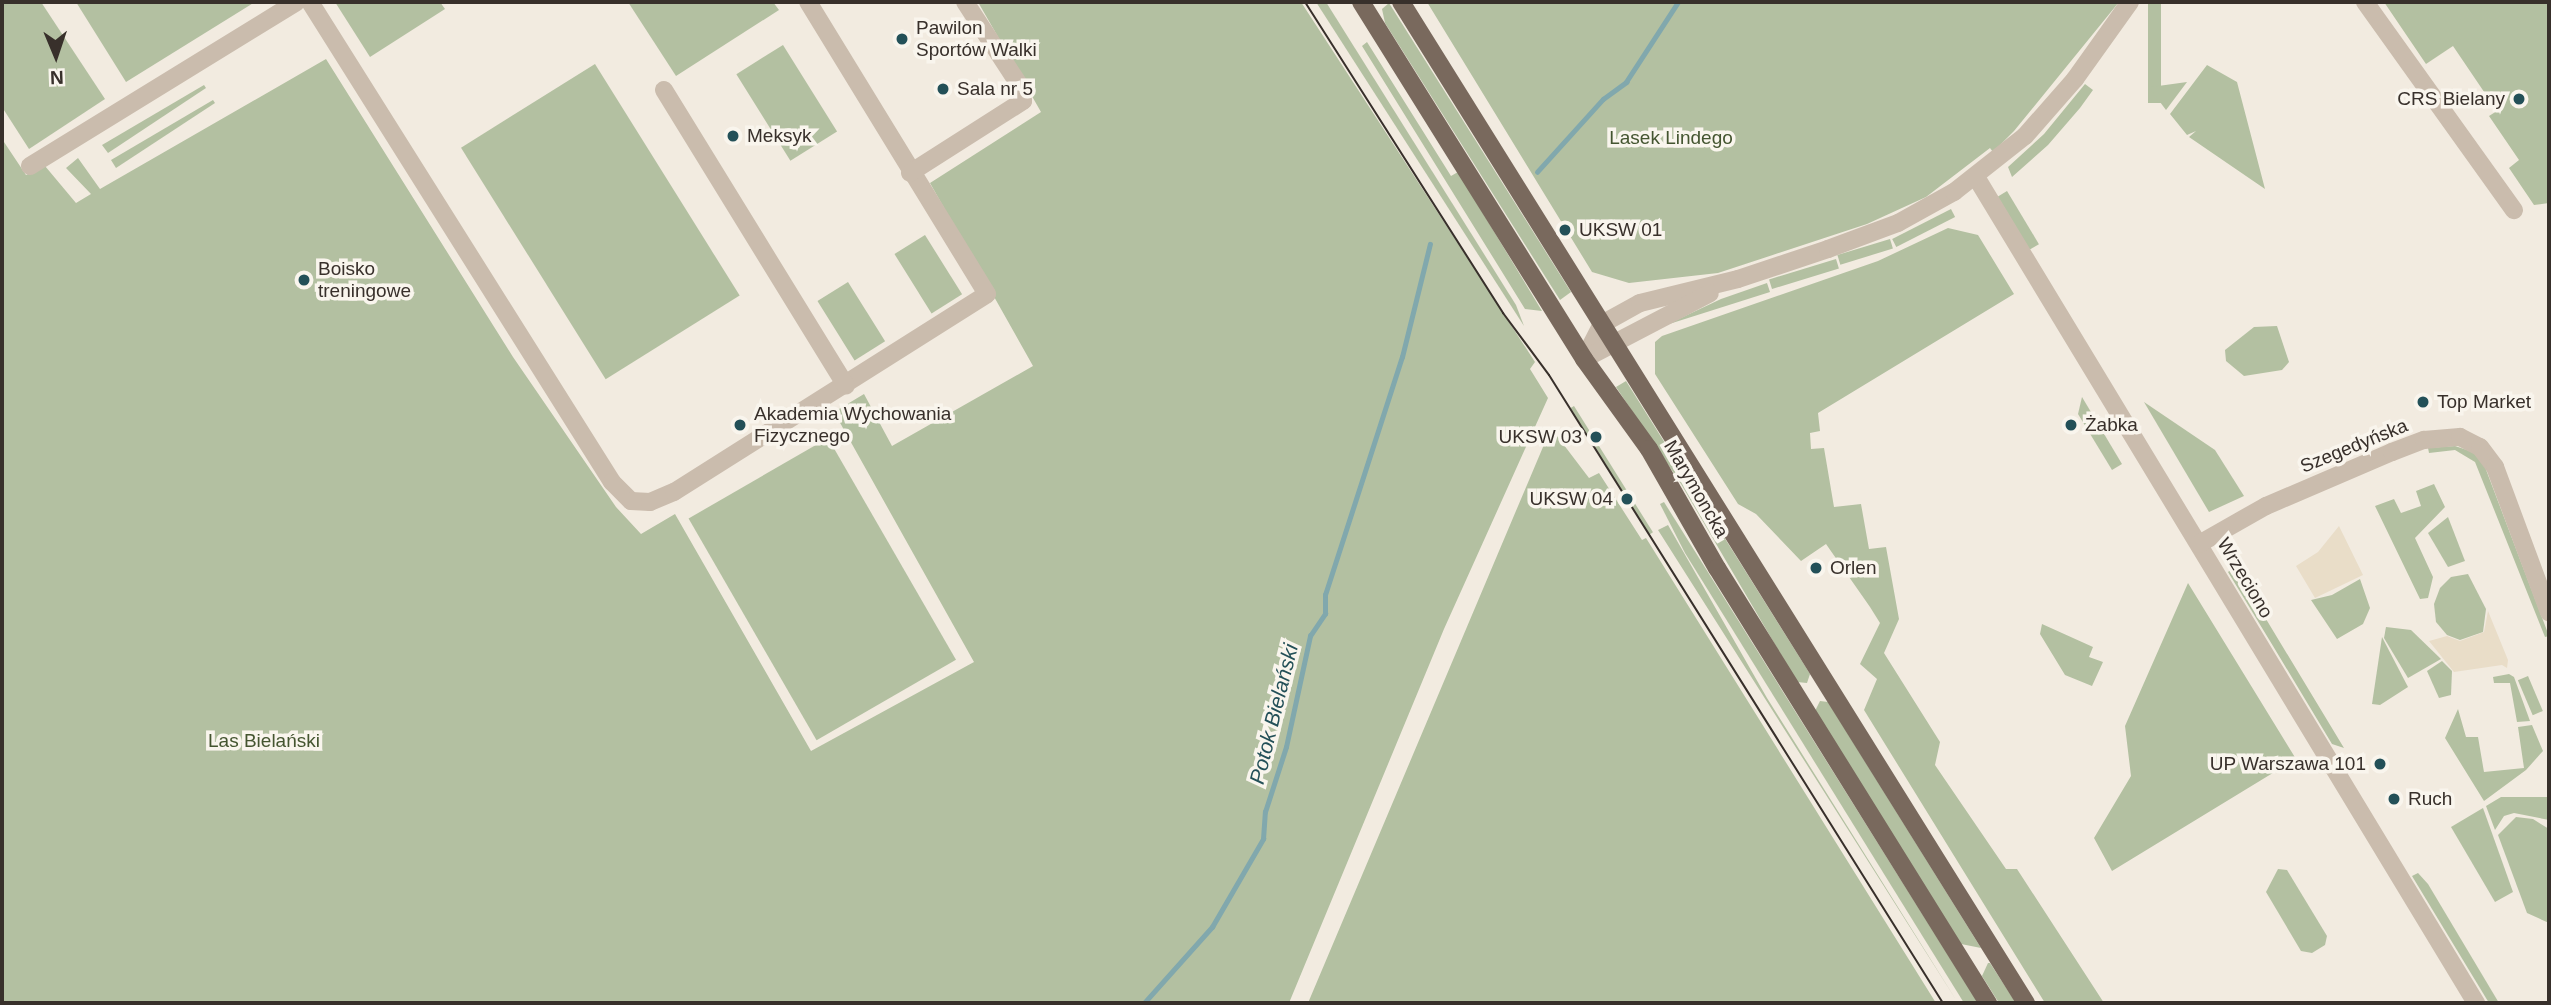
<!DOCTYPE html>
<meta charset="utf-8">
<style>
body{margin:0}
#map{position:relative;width:2551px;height:1005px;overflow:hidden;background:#f2ebe0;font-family:Arial,sans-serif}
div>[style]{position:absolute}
.green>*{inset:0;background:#b3c0a1;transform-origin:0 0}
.plaza>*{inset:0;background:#e9ddc8}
.stream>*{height:4.5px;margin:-2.25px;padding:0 2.25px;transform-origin:2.25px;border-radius:2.25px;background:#81a8ad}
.minor>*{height:18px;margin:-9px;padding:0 9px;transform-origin:9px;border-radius:9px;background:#cabcad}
.major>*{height:18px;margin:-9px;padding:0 9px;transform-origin:9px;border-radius:9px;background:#79695d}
.tram>*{height:2px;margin:-1px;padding:0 1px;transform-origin:1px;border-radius:1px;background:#38302b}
.dots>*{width:19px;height:19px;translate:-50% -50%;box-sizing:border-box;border:4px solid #f9f5ed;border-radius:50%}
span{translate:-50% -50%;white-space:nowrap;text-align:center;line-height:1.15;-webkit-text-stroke:7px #f9f5ed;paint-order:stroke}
.poi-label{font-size:19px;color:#38302b}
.left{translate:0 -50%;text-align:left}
.right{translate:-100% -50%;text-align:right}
.park-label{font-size:19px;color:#445530}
.street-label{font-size:19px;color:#38302b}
.water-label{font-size:21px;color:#235058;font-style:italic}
.frame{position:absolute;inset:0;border:4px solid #38302b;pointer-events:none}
.north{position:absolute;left:21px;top:21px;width:70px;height:70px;-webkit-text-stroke:5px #f9f5ed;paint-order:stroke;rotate:178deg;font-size:19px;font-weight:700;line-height:28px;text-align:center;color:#38302b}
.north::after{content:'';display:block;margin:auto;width:24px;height:32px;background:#38302b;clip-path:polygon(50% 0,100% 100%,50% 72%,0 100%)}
</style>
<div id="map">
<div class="green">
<div style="clip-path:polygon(2px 2px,41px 2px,105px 99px,29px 149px,2px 107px)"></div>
<div style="clip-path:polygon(76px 2px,255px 2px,126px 82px)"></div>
<div style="clip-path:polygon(335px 2px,440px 2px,445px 9px,370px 57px)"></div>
<div style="clip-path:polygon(628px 2px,773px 2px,779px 10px,676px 76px)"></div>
<div style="clip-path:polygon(978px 2px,1301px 2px,1535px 362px,1530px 369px,1548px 398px,1444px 629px,1289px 1003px,2px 1003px,2px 139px,26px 175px,45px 166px,76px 203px,91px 194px,66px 168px,78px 158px,100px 189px,326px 59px,513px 357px,616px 507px,641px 534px,675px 514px,811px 751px,974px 662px,834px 412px,864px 394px,892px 446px,1033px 366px,930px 183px,1041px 112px)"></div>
<div style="clip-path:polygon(1316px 2px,1326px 2px,1516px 305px,1524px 326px)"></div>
<div style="clip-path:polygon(1427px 2px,2119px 2px,2014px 131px,1993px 152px,1990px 148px,1926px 197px,1867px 224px,1718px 273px,1629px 283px,1592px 272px)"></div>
<div style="left:2148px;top:2px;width:13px;height:101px"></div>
<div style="clip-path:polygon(2384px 2px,2549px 2px,2549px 203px,2534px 205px,2509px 168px,2519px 160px,2489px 116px,2497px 111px,2453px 46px,2426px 64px)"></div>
<div style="clip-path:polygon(1389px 3px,1571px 292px,1560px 300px,1385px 23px,1382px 9px)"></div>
<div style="clip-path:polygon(1367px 42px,1451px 176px,1458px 172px,1542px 311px,1525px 309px,1362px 46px)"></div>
<div style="left:783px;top:45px;width:102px;height:55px;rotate:58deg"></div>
<div style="left:595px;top:64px;width:273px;height:158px;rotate:58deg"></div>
<div style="clip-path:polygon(2207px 65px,2237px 82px,2265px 189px,2189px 137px,2196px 131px,2187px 135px,2170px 114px)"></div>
<div style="clip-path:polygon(2187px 82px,2166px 110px,2151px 90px,2151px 87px)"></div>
<div style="clip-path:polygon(2085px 84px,2093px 90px,2080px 108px,2048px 145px,2012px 177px,2008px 167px,2044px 134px)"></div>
<div style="clip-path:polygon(204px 85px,206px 88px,108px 153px,102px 145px)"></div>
<div style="clip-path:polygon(213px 100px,215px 103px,116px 168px,111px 160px)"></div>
<div style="left:2007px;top:191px;width:62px;height:11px;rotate:59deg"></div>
<div style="left:1951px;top:209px;width:9px;height:66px;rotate:63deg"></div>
<div style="clip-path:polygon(1948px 228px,1978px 235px,2014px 294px,1818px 413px,1820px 431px,1810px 433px,1811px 449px,1824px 448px,1834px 507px,1861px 504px,1869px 549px,1886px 547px,1899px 619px,1884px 653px,1940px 742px,1935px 765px,2006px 869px,2017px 869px,2104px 1003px,2045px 1003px,1864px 710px,1877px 679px,1860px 664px,1880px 623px,1870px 607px,1826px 544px,1801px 561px,1756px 514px,1738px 504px,1655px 374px,1655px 342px,1662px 336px,1878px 261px)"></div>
<div style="left:925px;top:235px;width:70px;height:36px;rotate:58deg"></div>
<div style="left:1890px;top:239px;width:10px;height:55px;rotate:73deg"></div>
<div style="left:1836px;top:259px;width:10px;height:70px;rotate:73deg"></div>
<div style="left:848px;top:282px;width:70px;height:36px;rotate:58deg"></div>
<div style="clip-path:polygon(1767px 283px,1770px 292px,1666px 325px,1721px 299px)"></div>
<div style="clip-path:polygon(2277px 326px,2289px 362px,2282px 370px,2244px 376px,2226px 361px,2225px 350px,2254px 327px)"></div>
<div style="clip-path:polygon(1626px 381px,1810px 674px,1807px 683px,1797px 682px,1681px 484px,1616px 387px)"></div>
<div style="clip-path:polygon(2082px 397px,2122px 464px,2112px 470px,2078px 414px)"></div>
<div style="clip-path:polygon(2144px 402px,2215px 450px,2244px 496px,2209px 512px)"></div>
<div style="left:1574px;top:406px;width:149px;height:4px;rotate:58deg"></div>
<div style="clip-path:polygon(1551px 428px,1589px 478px,1599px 473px,1642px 540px,1646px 538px,1936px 1003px,1308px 1003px)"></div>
<div style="left:828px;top:438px;width:256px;height:161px;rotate:60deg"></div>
<div style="clip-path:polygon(2455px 446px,2473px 452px,2485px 467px,2549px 636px,2545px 637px,2475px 462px,2455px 450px,2429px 453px,2428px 448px)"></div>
<div style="clip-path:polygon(2434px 484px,2445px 507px,2415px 538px,2433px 577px,2428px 598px,2420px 599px,2375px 506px,2394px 499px,2401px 513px,2421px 506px,2416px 491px)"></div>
<div style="clip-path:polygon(1664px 502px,1978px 1003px,1964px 1003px,1685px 553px,1660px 504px)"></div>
<div style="clip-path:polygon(2448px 517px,2465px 561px,2448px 567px,2428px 533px)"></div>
<div style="clip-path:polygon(1668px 525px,1767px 698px,1958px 1003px,1658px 530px)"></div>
<div style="clip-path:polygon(2234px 567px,2266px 619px,2344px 748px,2332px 744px,2273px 646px,2228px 572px)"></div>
<div style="clip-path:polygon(2468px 574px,2486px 609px,2483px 632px,2460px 640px,2447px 635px,2436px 622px,2434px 604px,2440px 588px,2451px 577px)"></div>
<div style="clip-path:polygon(2360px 579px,2370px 608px,2363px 624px,2337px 639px,2311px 600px,2332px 595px)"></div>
<div style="clip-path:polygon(2188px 583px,2296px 759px,2112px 871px,2094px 838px,2131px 776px,2125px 726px)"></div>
<div style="clip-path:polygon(2042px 624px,2093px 647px,2089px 657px,2103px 662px,2092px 686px,2065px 675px,2040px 634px)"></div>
<div style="clip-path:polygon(2386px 627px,2411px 630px,2441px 659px,2408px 678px,2384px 638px)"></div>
<div style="clip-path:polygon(2382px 637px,2408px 687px,2380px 705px,2372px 704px)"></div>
<div style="clip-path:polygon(2442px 661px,2452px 671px,2451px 695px,2439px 698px,2427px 671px)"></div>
<div style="clip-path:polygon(2509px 674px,2514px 677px,2530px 721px,2517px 722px,2510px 683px,2494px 683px,2493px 677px)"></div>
<div style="left:2528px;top:676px;width:38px;height:11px;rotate:67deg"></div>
<div style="clip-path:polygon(1820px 701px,1828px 702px,1981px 948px,1961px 944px,1815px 711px)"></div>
<div style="clip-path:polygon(2458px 709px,2466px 737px,2478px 737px,2484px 772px,2524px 768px,2518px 727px,2532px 725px,2543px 751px,2526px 770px,2484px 801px,2445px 738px)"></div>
<div style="clip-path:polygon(2501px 797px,2549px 797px,2549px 820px,2514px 813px,2504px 816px,2495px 830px,2486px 806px)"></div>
<div style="clip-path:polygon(2483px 808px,2513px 892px,2495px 902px,2451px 827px)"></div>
<div style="clip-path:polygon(2516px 817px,2533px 819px,2549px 829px,2549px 923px,2527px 913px,2498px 835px)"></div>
<div style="clip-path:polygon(2278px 869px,2287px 870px,2327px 936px,2325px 945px,2312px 953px,2301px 951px,2266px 892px)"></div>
<div style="clip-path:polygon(2418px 873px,2428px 884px,2499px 1003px,2489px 1003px,2412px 876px)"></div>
<div style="clip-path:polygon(1988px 963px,1990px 963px,2016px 1003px,1999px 1003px,1982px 976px)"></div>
</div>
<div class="plaza">
<div style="clip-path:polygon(2339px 526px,2363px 575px,2315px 598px,2296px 566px,2318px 552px)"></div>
<div style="clip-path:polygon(2488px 611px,2508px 660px,2507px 668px,2502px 665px,2454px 672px,2429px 641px,2447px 636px,2460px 641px,2484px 632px)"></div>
</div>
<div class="stream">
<div style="left:1537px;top:172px;width:98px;rotate:-47.9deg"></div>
<div style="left:1603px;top:99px;width:29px;rotate:-36deg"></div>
<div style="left:1626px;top:82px;width:95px;rotate:-57deg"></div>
<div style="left:1144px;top:1003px;width:102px;rotate:-48.2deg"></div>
<div style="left:1212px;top:927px;width:102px;rotate:-59.9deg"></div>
<div style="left:1263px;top:839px;width:27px;rotate:-86deg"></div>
<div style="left:1265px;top:812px;width:68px;rotate:-72.1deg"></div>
<div style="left:1286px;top:747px;width:114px;rotate:-77.8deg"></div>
<div style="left:1310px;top:636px;width:27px;rotate:-56deg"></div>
<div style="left:1325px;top:614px;width:19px;rotate:-90deg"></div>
<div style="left:1325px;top:595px;width:250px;rotate:-72.1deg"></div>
<div style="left:1402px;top:357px;width:116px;rotate:-76.1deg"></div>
</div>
<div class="minor">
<div style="left:310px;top:2px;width:567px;rotate:57.82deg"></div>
<div style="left:612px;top:482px;width:27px;rotate:45deg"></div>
<div style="left:631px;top:501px;width:19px;rotate:3deg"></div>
<div style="left:650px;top:502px;width:26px;rotate:-23deg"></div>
<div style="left:674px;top:492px;width:370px;rotate:-32.3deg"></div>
<div style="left:987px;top:294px;width:342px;rotate:-121.5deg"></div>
<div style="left:2365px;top:2px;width:256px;rotate:54.4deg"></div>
<div style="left:664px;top:90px;width:347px;rotate:58.4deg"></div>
<div style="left:30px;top:166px;width:313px;rotate:-31.6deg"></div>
<div style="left:910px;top:173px;width:134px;rotate:-32.5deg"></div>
<div style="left:1023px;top:101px;width:15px;rotate:-101deg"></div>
<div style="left:1020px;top:86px;width:100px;rotate:-123.2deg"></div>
<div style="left:1976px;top:177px;width:966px;rotate:58.81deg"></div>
<div style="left:1584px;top:359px;width:39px;rotate:-63deg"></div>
<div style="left:1602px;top:324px;width:43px;rotate:-28.9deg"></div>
<div style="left:1640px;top:303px;width:101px;rotate:-13.8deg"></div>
<div style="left:1738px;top:279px;width:95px;rotate:-18.4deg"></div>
<div style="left:1828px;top:249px;width:75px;rotate:-20.4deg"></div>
<div style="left:1898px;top:223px;width:64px;rotate:-29deg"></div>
<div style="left:1954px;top:192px;width:90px;rotate:-38.3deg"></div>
<div style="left:2025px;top:136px;width:76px;rotate:-48.7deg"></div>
<div style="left:2075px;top:79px;width:95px;rotate:-54.5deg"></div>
<div style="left:1584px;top:359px;width:142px;rotate:-27.6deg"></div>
<div style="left:2199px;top:544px;width:77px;rotate:-29.6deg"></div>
<div style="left:2266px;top:506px;width:137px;rotate:-23.2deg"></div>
<div style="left:2392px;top:452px;width:34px;rotate:-21deg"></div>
<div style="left:2424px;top:440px;width:36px;rotate:-5deg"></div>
<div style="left:2460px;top:437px;width:22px;rotate:27deg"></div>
<div style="left:2480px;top:447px;width:25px;rotate:53deg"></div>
<div style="left:2495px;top:467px;width:155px;rotate:69.6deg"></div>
</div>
<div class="major">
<div style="left:1361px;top:2px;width:421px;rotate:58deg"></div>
<div style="left:1584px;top:359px;width:111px;rotate:54.2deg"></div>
<div style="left:1649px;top:449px;width:137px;rotate:60.3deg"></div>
<div style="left:1717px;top:568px;width:513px;rotate:58.08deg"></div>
<div style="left:1401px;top:2px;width:1180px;rotate:58.02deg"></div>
</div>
<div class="tram">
<div style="left:1305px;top:2px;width:369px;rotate:57.5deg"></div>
<div style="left:1503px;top:313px;width:77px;rotate:53.4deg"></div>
<div style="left:1549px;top:375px;width:741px;rotate:57.9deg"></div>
</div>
<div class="dots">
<div style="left:902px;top:39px;background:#235058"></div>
<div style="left:943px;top:89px;background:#235058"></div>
<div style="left:2519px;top:99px;background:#235058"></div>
<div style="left:733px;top:136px;background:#235058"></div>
<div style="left:1565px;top:230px;background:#235058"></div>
<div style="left:304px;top:280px;background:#235058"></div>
<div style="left:2423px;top:402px;background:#235058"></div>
<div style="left:740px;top:425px;background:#235058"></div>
<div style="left:2071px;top:425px;background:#235058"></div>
<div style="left:1596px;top:437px;background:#235058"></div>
<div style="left:1627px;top:499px;background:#235058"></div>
<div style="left:1816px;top:568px;background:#235058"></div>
<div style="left:2380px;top:764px;background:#235058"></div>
<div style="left:2394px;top:799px;background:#235058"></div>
</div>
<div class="poi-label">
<span class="left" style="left:916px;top:39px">Pawilon<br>Sportów Walki</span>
<span class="left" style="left:957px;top:89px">Sala nr 5</span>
<span class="right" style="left:2505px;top:99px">CRS Bielany</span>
<span class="left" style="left:747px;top:136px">Meksyk</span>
<span class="left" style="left:1579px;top:230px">UKSW 01</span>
<span class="left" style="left:318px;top:280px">Boisko<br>treningowe</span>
<span class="left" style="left:2437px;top:402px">Top Market</span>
<span class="left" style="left:754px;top:425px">Akademia Wychowania<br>Fizycznego</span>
<span class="left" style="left:2085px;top:425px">Żabka</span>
<span class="right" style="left:1582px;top:437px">UKSW 03</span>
<span class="right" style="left:1613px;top:499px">UKSW 04</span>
<span class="left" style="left:1830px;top:568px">Orlen</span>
<span class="right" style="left:2366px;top:764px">UP Warszawa 101</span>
<span class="left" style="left:2408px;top:799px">Ruch</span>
</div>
<div class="park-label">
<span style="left:1671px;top:138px">Lasek Lindego</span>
<span style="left:264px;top:741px">Las Bielański</span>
</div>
<div class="street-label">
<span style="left:2354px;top:446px;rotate:-22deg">Szegedyńska</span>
<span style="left:1696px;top:489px;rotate:60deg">Marymoncka</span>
<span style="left:2245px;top:578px;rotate:59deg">Wrzeciono</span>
</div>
<div class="water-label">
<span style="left:1274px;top:714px;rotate:-76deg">Potok Bielański</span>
</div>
<div class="frame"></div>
<div class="north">N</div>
</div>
